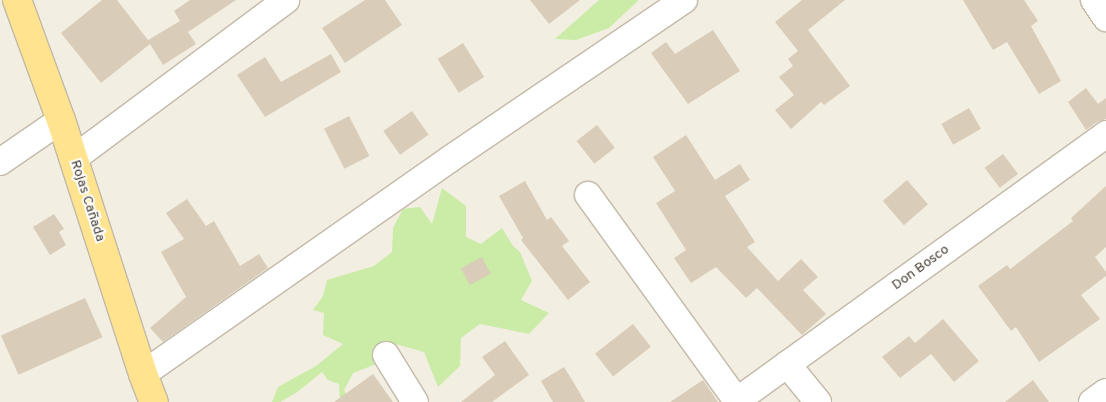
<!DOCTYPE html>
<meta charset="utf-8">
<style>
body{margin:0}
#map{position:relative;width:1106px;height:402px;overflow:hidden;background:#f3eee2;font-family:Overpass,sans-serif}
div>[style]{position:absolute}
.green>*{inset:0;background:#caeca6}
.building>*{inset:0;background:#d9cdb9;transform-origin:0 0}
.roads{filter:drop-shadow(1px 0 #c2b9a7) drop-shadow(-1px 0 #c2b9a7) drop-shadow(0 1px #c2b9a7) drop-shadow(0 -1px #c2b9a7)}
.minor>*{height:26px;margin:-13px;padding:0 13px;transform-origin:13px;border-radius:13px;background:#fff}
.major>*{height:28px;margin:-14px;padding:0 14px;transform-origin:14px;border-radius:14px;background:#ffe38f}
span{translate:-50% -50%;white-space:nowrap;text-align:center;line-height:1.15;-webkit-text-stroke:4px #fff;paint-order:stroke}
.street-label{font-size:14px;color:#453e32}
</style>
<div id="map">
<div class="green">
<div style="clip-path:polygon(599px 0,639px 0,609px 28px,576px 40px,555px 39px)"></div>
<div style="clip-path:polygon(442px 188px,466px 206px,466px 237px,481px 244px,502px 228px,513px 246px,520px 252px,532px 281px,521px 300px,549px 313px,529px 334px,480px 324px,461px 338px,460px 366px,438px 387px,424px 352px,388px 342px,378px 355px,384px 361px,353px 373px,344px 390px,352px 402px,340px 402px,339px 384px,328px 380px,322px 372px,296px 393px,280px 402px,272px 402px,278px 387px,316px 366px,343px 344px,323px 335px,324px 313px,313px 310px,323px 296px,327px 280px,374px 266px,392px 252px,393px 228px,403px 209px,420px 207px,432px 224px)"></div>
</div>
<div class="building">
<div style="clip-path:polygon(102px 0,117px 0,148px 40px,180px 21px,174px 11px,190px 0,236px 0,188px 32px,196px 44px,163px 65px,150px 44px,101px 83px,61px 33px)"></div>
<div style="clip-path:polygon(365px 0,385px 0,402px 25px,345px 63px,322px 28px)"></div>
<div style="clip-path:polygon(530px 0,580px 0,549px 24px)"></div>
<div style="clip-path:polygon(802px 0,845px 0,808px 30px,850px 86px,824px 105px,821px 102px,791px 129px,775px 110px,794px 95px,779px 77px,793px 66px,788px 59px,798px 51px,775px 22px)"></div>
<div style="clip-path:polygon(963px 0,1024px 0,1038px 21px,1031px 26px,1061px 81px,1039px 94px,1007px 42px,993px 50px)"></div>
<div style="clip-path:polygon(713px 30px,740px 71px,688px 104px,651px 53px,666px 42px,675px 54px)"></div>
<div style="left:463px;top:43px;width:40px;height:30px;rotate:58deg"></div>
<div style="clip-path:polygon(331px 54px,341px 72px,265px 117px,237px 75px,265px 57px,281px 82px)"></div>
<div style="clip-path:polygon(1086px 88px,1098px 104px,1106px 98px,1106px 119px,1097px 122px,1086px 130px,1068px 102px)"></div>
<div style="left:969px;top:108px;width:24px;height:32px;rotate:60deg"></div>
<div style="left:412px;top:111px;width:29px;height:35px;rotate:55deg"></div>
<div style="left:349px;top:116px;width:45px;height:28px;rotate:63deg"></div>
<div style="left:597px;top:125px;width:29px;height:26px;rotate:52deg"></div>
<div style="clip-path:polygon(686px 135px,715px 180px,740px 164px,750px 180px,725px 196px,755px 242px,747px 247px,778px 281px,801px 259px,818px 277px,803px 290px,826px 314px,802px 335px,757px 288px,746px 298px,716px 267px,691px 283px,674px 258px,686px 250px,656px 203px,675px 191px,653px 157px)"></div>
<div style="left:1003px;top:154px;width:25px;height:23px;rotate:53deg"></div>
<div style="left:907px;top:180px;width:32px;height:32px;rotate:49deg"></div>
<div style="clip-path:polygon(525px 181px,547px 220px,551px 217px,569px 241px,562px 246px,590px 282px,568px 300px,521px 240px,523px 238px,499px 196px)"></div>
<div style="clip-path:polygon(1106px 186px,1106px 247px,1095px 257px,1106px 272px,1106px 276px,1081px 295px,1100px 319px,1039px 362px,1016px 327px,1011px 331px,978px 286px,1007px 265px,1010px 269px,1073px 221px,1071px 218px)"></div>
<div style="clip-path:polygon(187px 199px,206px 226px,214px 221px,240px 266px,259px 254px,268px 268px,163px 342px,150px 328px,186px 297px,161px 252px,184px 239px,166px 213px)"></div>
<div style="clip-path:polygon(54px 214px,64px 229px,59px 232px,66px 245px,50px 255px,33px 227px)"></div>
<div style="left:482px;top:257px;width:19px;height:24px;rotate:62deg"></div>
<div style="left:85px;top:298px;width:43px;height:92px;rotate:66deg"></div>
<div style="clip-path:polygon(943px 319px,979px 361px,954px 382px,931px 354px,900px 378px,882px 357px,909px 336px,915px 343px)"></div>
<div style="left:633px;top:324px;width:29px;height:48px;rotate:52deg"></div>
<div style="clip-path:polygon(505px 341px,529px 375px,492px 402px,461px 402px,495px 375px,482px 357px)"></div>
<div style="clip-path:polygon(564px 367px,574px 383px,585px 402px,553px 402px,541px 381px)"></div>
<div style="clip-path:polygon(373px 374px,393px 402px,334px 402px)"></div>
<div style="clip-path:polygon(703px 380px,718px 402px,670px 402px)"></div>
<div style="clip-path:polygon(1033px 380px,1049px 402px,1005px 402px)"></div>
</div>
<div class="roads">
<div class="minor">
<div style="left:1094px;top:0;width:22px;rotate:56deg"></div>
<div style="left:73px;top:159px;width:266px;rotate:-36.7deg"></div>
<div style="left:0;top:162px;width:74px;rotate:-34.5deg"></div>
<div style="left:588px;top:195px;width:254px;rotate:54.1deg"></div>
<div style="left:386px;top:355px;width:55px;rotate:58.3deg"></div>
<div style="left:787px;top:364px;width:49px;rotate:50.8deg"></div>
<div style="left:143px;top:374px;width:375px;rotate:-35deg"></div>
<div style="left:450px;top:159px;width:283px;rotate:-34.2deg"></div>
<div style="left:735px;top:402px;width:458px;rotate:-35.8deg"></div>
<div style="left:1092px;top:402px;width:17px;rotate:-36deg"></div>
</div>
<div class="major">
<div style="left:17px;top:0;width:128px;rotate:69.9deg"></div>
<div style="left:61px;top:120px;width:267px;rotate:72.1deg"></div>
<div style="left:143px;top:374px;width:30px;rotate:69deg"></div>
</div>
</div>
<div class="street-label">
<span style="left:87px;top:201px;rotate:72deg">Rojas Cañada</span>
<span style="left:921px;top:268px;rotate:-36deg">Don Bosco</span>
</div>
</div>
